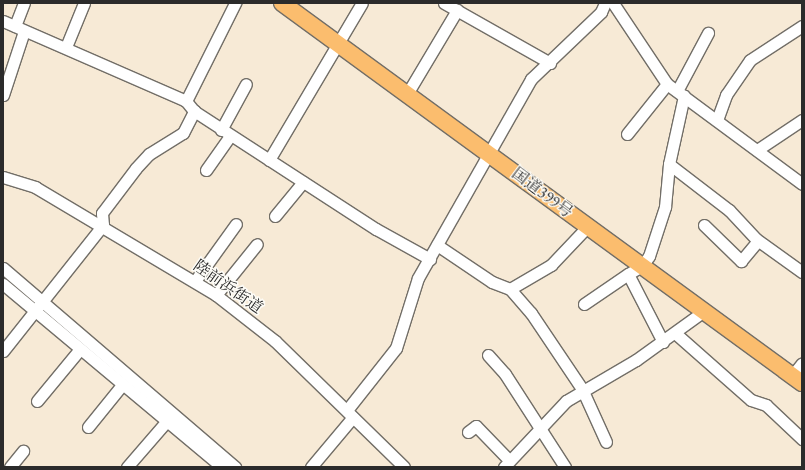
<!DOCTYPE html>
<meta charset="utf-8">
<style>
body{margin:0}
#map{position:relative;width:805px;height:470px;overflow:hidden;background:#f7ead6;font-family:"EB Garamond","Noto Serif JP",serif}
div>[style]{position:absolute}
.stream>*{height:3px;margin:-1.5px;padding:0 1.5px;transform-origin:1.5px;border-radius:1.5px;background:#79b9ee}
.roads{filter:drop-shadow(1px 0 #726e67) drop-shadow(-1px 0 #726e67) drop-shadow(0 1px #726e67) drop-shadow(0 -1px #726e67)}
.minor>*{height:11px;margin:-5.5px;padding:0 5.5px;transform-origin:5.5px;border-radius:5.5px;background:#fff}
.highway>*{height:16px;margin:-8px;padding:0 8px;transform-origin:8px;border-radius:8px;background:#fbbd6e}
span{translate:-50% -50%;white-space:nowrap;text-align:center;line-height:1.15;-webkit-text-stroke:3px #fdfcf7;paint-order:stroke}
.street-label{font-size:16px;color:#2b2b2b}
.frame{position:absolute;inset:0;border:4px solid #2b2b2b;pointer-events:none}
</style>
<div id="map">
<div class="stream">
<div style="left:3px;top:276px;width:23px;rotate:41deg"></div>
</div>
<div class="roads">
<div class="minor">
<div style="left:444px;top:3px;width:122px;rotate:29.5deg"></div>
<div style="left:613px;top:3px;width:97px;rotate:56.3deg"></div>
<div style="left:667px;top:84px;width:168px;rotate:36.5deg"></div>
<div style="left:3px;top:21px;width:200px;rotate:23.6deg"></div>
<div style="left:15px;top:26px;width:25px;rotate:-69deg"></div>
<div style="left:66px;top:47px;width:48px;rotate:-67.8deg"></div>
<div style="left:677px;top:91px;width:66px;rotate:-61.9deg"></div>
<div style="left:407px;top:94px;width:98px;rotate:-59.2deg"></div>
<div style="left:3px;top:95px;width:67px;rotate:-71.8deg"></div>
<div style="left:194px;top:111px;width:217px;rotate:33deg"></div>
<div style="left:376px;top:229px;width:62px;rotate:29.1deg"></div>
<div style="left:717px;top:120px;width:27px;rotate:-70deg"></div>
<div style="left:726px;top:95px;width:42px;rotate:-55.6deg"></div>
<div style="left:750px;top:60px;width:62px;rotate:-33.2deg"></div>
<div style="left:221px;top:130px;width:52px;rotate:-61.5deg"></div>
<div style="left:627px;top:134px;width:64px;rotate:-51.3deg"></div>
<div style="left:757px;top:150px;width:54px;rotate:-33.7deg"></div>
<div style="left:269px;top:160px;width:182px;rotate:-59.4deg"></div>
<div style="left:669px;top:164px;width:76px;rotate:37.5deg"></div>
<div style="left:729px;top:210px;width:40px;rotate:47deg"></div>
<div style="left:756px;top:239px;width:57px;rotate:35.7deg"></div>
<div style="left:206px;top:170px;width:42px;rotate:-54.8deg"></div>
<div style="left:3px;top:177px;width:34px;rotate:17deg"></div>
<div style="left:35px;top:187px;width:211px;rotate:30.8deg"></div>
<div style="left:216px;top:295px;width:75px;rotate:37.9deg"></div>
<div style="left:275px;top:341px;width:180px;rotate:44.3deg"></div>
<div style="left:275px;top:216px;width:44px;rotate:-50.5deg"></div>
<div style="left:704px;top:225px;width:52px;rotate:44.2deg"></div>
<div style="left:741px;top:261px;width:26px;rotate:-50deg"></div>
<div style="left:437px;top:245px;width:66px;rotate:33.9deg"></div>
<div style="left:492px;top:282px;width:19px;rotate:21deg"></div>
<div style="left:510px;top:289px;width:32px;rotate:49deg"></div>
<div style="left:531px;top:313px;width:92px;rotate:56.1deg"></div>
<div style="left:582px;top:389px;width:58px;rotate:65.6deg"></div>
<div style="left:3px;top:268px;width:306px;rotate:40.6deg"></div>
<div style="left:195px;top:281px;width:70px;rotate:-54.3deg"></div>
<div style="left:3px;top:284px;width:285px;rotate:39.9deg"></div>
<div style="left:510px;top:289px;width:48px;rotate:-30.3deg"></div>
<div style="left:551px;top:265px;width:52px;rotate:-46.5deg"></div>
<div style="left:216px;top:295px;width:65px;rotate:-51.2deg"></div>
<div style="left:584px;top:304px;width:53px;rotate:-34.3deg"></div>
<div style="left:675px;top:333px;width:101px;rotate:41.4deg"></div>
<div style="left:751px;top:400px;width:16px;rotate:18deg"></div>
<div style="left:766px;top:405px;width:50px;rotate:43.4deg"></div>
<div style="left:663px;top:342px;width:76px;rotate:-117.2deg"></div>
<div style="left:628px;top:274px;width:16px;rotate:-30deg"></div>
<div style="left:642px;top:266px;width:12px;rotate:-55deg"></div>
<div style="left:649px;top:256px;width:52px;rotate:-71.9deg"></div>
<div style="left:665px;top:207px;width:43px;rotate:-84.7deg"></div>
<div style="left:669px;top:164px;width:70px;rotate:-77.6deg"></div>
<div style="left:3px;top:351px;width:161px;rotate:-51.6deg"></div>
<div style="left:103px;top:225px;width:12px;rotate:-95deg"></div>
<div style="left:102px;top:213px;width:56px;rotate:-52.9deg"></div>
<div style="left:136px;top:168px;width:19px;rotate:-47deg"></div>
<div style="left:149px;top:154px;width:40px;rotate:-32deg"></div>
<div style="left:183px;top:133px;width:25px;rotate:-63deg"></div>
<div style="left:194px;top:111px;width:13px;rotate:-129deg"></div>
<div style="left:186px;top:101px;width:110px;rotate:-63.4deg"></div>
<div style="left:488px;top:355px;width:25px;rotate:48deg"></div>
<div style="left:505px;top:374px;width:111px;rotate:57.2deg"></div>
<div style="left:792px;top:376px;width:16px;rotate:-52deg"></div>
<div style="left:37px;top:401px;width:67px;rotate:-50.4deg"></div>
<div style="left:347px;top:410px;width:79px;rotate:-51.7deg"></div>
<div style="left:396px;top:348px;width:73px;rotate:-72.6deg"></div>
<div style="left:418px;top:278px;width:229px;rotate:-60.4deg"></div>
<div style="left:531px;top:79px;width:97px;rotate:-43.7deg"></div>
<div style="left:601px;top:12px;width:10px;rotate:-66deg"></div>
<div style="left:88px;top:427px;width:54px;rotate:-51deg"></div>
<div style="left:468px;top:432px;width:10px;rotate:-37deg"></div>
<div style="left:476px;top:426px;width:47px;rotate:45.9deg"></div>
<div style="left:10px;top:467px;width:21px;rotate:-51deg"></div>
<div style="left:127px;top:467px;width:60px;rotate:-49.1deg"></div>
<div style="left:311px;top:467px;width:65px;rotate:-50deg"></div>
<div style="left:504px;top:467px;width:91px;rotate:-46.8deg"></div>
<div style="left:566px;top:401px;width:81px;rotate:-30.4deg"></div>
<div style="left:636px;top:360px;width:84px;rotate:-35.8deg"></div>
</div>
<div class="highway">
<div style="left:282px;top:3px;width:644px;rotate:36.16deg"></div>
</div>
</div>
<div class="street-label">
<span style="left:542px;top:193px;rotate:37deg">国道399号</span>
<span style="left:228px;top:287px;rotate:35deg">陸前浜街道</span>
</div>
<div class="frame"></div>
</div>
